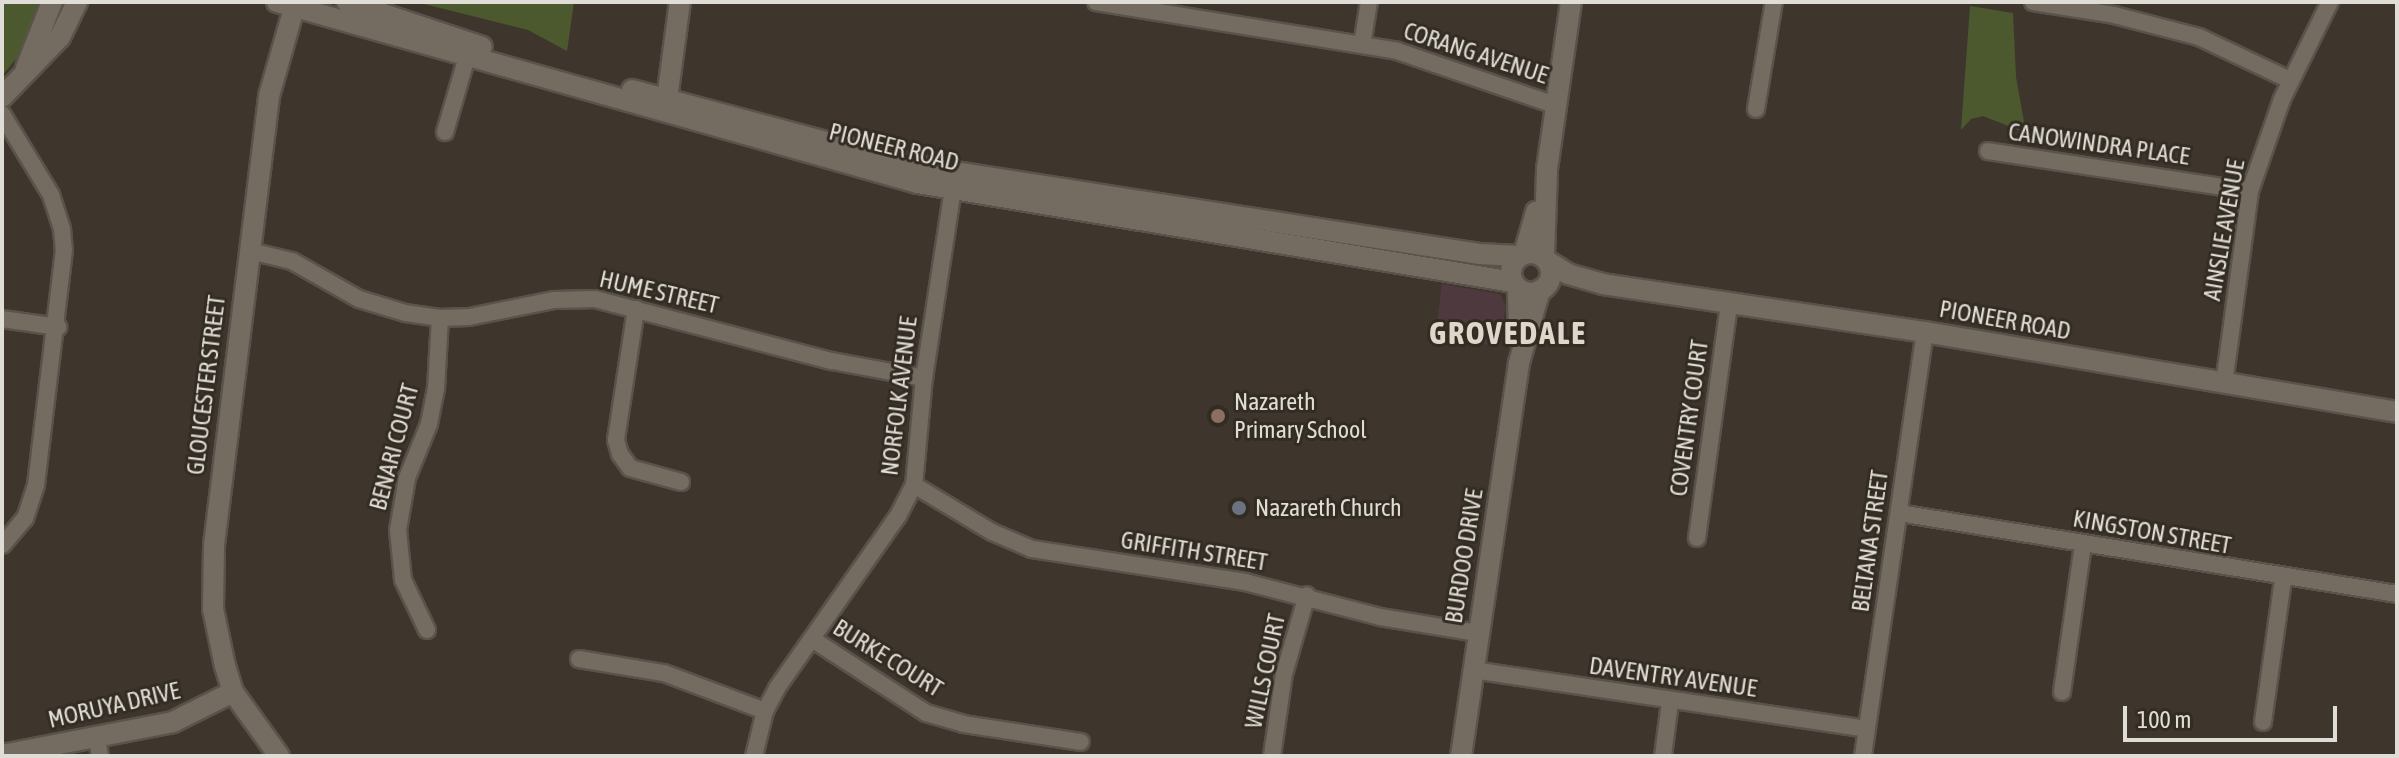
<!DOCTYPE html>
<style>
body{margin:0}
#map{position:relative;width:2399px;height:758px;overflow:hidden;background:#3e362d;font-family:"Asap Condensed",sans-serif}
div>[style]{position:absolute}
.commercial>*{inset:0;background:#4d393e}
.green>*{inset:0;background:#4c592e}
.roads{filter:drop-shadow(2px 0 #59534b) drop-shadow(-2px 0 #59534b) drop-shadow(0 2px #59534b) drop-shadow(0 -2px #59534b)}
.minor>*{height:16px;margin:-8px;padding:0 8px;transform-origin:8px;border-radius:8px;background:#746c61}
.tertiary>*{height:20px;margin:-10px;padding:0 10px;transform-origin:10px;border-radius:10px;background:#746c61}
.secondary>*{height:20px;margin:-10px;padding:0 10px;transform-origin:10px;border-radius:10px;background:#746c61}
.secondary>.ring{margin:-10px;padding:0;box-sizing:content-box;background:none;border:20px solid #746c61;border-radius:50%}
.dots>*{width:22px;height:22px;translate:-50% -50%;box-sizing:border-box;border:4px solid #332c23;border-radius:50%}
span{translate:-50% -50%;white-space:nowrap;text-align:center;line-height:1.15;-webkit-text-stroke:6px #332c23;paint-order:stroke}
.street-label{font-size:24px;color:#e0dcd6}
.poi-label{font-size:24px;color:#e0dcd6}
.left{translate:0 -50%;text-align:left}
.district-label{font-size:32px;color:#e0d6ca;font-weight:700;letter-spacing:2px}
.frame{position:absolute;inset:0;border:4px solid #e0dcd6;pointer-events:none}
.scale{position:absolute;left:2123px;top:706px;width:214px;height:36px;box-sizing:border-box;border:4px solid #e0dcd6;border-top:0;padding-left:10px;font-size:24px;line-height:28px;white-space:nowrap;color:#e0dcd6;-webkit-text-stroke:6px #332c23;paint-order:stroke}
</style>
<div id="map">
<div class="commercial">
<div style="clip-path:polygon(1442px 284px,1500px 294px,1506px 306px,1499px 346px,1435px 337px)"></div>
</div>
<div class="green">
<div style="clip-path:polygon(2px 2px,45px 2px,25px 48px,2px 76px)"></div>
<div style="clip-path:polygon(416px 2px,574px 2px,567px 51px,528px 30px)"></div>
<div style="clip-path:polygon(1970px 6px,2013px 13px,2016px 77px,2026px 133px,1983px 116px,1971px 119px,1961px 130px)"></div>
</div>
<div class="roads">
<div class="minor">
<div style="left:1096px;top:2px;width:305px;rotate:9.2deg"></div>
<div style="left:1397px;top:51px;width:167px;rotate:18.9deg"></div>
<div style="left:2033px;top:2px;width:82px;rotate:9.1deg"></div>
<div style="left:2114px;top:15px;width:88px;rotate:14.5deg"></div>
<div style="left:2199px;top:37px;width:101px;rotate:25.3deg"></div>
<div style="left:1362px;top:45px;width:44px;rotate:-80.8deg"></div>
<div style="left:1756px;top:109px;width:109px;rotate:-80.5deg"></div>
<div style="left:2px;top:114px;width:95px;rotate:58.8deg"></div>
<div style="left:51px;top:195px;width:36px;rotate:72deg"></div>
<div style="left:62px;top:229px;width:21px;rotate:85deg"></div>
<div style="left:64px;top:250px;width:237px;rotate:96.8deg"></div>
<div style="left:36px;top:485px;width:35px;rotate:108deg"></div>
<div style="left:25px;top:518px;width:35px;rotate:130deg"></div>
<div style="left:445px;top:132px;width:78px;rotate:-73.7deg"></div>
<div style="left:1988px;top:151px;width:265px;rotate:8.7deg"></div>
<div style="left:250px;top:251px;width:43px;rotate:13.4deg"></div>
<div style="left:292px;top:261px;width:77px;rotate:29.6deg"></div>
<div style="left:359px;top:299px;width:48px;rotate:16.9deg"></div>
<div style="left:405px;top:313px;width:35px;rotate:8deg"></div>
<div style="left:440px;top:318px;width:29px;rotate:-2deg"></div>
<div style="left:469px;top:317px;width:87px;rotate:-11.3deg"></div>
<div style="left:554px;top:300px;width:41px;rotate:-1.4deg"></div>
<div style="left:595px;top:299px;width:245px;rotate:14.7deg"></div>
<div style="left:832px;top:361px;width:94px;rotate:10.5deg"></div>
<div style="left:636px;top:309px;width:133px;rotate:98.7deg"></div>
<div style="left:616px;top:440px;width:15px;rotate:74deg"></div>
<div style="left:620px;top:454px;width:17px;rotate:54deg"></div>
<div style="left:630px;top:468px;width:53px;rotate:15.4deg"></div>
<div style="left:2px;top:319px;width:57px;rotate:8.1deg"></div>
<div style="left:2224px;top:384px;width:195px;rotate:-82.3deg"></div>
<div style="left:2250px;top:191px;width:97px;rotate:-70.8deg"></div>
<div style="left:2282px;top:99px;width:108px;rotate:-63.7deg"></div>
<div style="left:914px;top:485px;width:91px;rotate:31.1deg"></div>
<div style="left:992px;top:532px;width:43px;rotate:23deg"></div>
<div style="left:1032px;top:549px;width:216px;rotate:8.8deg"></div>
<div style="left:1245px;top:582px;width:139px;rotate:14.5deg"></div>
<div style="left:1380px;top:617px;width:99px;rotate:9.3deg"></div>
<div style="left:1899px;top:513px;width:505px;rotate:9.24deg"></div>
<div style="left:1697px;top:538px;width:237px;rotate:-82.2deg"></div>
<div style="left:427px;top:630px;width:55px;rotate:-115.6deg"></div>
<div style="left:403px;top:580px;width:50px;rotate:-95.7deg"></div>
<div style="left:398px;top:530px;width:53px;rotate:-80.2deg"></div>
<div style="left:407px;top:478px;width:58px;rotate:-67.8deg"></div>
<div style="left:429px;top:424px;width:36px;rotate:-79deg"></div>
<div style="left:436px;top:389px;width:71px;rotate:-86.8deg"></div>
<div style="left:812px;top:639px;width:136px;rotate:33deg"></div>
<div style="left:926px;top:713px;width:40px;rotate:16deg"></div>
<div style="left:964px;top:724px;width:118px;rotate:8.7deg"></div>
<div style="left:579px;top:659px;width:86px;rotate:9.4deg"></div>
<div style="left:664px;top:673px;width:108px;rotate:20.6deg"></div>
<div style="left:1473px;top:670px;width:398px;rotate:8.5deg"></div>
<div style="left:2062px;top:692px;width:148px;rotate:-81.9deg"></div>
<div style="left:2263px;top:722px;width:144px;rotate:-82deg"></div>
<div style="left:97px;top:739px;width:17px;rotate:80deg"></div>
<div style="left:754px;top:756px;width:46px;rotate:-76.3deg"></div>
<div style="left:765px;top:711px;width:26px;rotate:-62deg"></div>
<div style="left:777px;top:688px;width:210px;rotate:-54.9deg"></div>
<div style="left:898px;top:516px;width:35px;rotate:-63deg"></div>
<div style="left:914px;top:485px;width:107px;rotate:-84.7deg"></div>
<div style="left:924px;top:378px;width:191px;rotate:-81.3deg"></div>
<div style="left:1272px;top:756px;width:83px;rotate:-81.7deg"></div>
<div style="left:1284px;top:674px;width:82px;rotate:-73.8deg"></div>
<div style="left:1663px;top:756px;width:54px;rotate:-82.6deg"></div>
<div style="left:1863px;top:756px;width:429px;rotate:-81.7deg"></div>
</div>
<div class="tertiary">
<div style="left:26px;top:68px;width:71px;rotate:-68.5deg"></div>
<div style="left:2px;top:97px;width:83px;rotate:-46deg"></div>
<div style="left:60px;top:37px;width:39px;rotate:-64deg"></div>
<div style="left:667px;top:99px;width:98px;rotate:-82.4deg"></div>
<div style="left:1524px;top:254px;width:44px;rotate:-74.1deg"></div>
<div style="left:1544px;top:256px;width:87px;rotate:-88deg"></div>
<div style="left:1547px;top:169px;width:169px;rotate:-81.8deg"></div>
<div style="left:1518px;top:289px;width:50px;rotate:88.9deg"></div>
<div style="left:2px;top:755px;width:174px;rotate:-10.9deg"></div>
<div style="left:173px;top:722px;width:67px;rotate:-26.6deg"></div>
<div style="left:279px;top:756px;width:79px;rotate:-125.7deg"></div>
<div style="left:233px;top:692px;width:27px;rotate:-107deg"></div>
<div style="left:225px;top:666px;width:58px;rotate:-101.9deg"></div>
<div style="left:213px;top:609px;width:64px;rotate:-89.1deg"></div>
<div style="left:214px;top:545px;width:452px;rotate:-83deg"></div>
<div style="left:269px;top:96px;width:91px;rotate:-74.1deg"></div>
<div style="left:1461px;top:756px;width:397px;rotate:-81.6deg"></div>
<div style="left:1519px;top:363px;width:76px;rotate:-74deg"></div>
</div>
<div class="secondary">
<div style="left:277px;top:2px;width:666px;rotate:15.77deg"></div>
<div style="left:918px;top:183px;width:603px;rotate:9.45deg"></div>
<div style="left:347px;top:2px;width:142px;rotate:18.4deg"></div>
<div style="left:632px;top:90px;width:294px;rotate:15deg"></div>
<div style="left:916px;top:166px;width:570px;rotate:8.88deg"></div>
<div style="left:1479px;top:254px;width:40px;rotate:2.9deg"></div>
<div class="ring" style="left:1511px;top:253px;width:20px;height:20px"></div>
<div style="left:1549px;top:262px;width:22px;rotate:32deg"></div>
<div style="left:1568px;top:274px;width:36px;rotate:16deg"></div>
<div style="left:1603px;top:284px;width:326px;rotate:8.5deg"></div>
<div style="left:1925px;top:332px;width:479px;rotate:9.6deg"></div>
</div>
</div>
<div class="dots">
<div style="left:1218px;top:416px;background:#8d6e63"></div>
<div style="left:1239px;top:508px;background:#6b7280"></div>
</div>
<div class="street-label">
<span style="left:1476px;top:53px;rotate:18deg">CORANG AVENUE</span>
<span style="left:2099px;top:144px;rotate:8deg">CANOWINDRA PLACE</span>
<span style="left:894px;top:147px;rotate:14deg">PIONEER ROAD</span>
<span style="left:2224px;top:230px;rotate:-80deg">AINSLIE AVENUE</span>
<span style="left:659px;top:292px;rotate:13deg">HUME STREET</span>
<span style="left:2005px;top:320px;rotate:10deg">PIONEER ROAD</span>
<span style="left:206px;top:385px;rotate:-83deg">GLOUCESTER STREET</span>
<span style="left:899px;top:396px;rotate:-83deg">NORFOLK AVENUE</span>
<span style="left:1689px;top:418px;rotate:-82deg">COVENTRY COURT</span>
<span style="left:394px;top:447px;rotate:-75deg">BENARI COURT</span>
<span style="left:2152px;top:532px;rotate:10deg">KINGSTON STREET</span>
<span style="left:1870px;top:541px;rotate:-82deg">BELTANA STREET</span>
<span style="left:1194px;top:551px;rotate:9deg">GRIFFITH STREET</span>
<span style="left:1464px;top:556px;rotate:-81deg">BURDOO DRIVE</span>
<span style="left:888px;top:658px;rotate:32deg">BURKE COURT</span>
<span style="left:1265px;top:671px;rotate:-78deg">WILLS COURT</span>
<span style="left:1673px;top:677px;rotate:8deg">DAVENTRY AVENUE</span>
<span style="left:114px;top:705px;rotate:-13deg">MORUYA DRIVE</span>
</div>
<div class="poi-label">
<span class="left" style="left:1234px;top:416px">Nazareth<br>Primary School</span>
<span class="left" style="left:1255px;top:508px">Nazareth Church</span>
</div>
<div class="district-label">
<span style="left:1508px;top:333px">GROVEDALE</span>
</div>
<div class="frame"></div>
<div class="scale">100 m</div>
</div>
